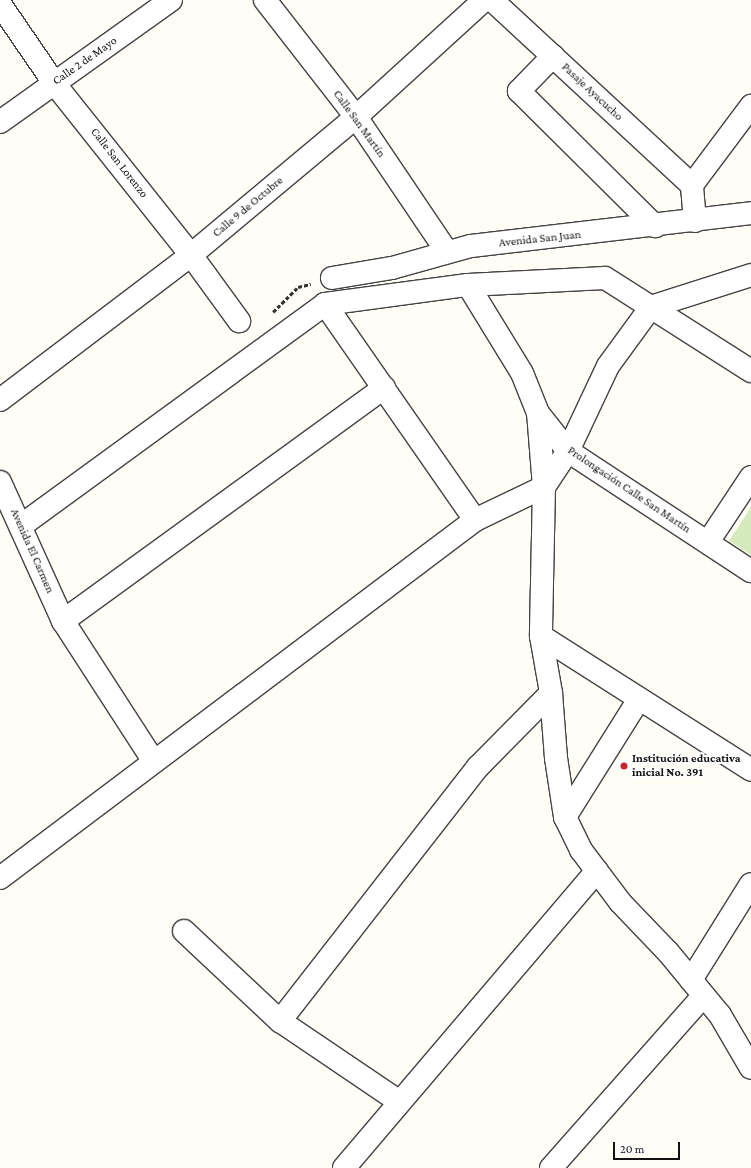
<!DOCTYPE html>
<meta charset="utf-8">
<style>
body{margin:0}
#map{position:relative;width:751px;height:1168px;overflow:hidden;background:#fffdf5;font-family:"Crimson Pro",serif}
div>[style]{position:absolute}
.green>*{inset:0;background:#d5ebbd}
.path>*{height:2.5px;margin-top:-1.25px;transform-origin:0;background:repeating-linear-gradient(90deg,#333 0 4px,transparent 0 6px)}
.roads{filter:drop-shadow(1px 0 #444) drop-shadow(-1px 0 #444) drop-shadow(0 1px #444) drop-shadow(0 -1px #444)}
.minor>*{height:22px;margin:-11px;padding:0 11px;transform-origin:11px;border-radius:11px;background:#fff}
.dots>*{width:11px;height:11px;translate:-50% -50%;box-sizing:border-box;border:2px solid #fff;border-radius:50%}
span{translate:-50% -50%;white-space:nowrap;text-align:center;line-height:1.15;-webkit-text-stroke:4px #fff;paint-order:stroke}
.street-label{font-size:12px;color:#111}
.poi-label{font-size:12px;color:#111;font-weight:700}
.left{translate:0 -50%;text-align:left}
.scale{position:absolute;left:613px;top:1142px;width:67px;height:18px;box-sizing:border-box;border:2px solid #111;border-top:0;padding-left:5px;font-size:12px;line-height:14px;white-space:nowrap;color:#111;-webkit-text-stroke:3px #fff;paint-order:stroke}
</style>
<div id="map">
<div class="green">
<div style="clip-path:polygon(751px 507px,751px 555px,729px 541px)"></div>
</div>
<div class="path">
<div style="left:273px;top:312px;width:35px;rotate:-45deg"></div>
<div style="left:298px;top:287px;width:13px;rotate:-13deg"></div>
</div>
<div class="roads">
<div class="minor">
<div style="left:265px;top:0;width:148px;rotate:52.1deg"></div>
<div style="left:356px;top:117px;width:163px;rotate:56deg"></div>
<div style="left:492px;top:0;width:272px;rotate:42.8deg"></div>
<div style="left:0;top:4px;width:96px;rotate:55.6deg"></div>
<div style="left:54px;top:83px;width:220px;rotate:51.5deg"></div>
<div style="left:191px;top:255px;width:82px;rotate:54deg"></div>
<div style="left:553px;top:56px;width:49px;rotate:134.2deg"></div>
<div style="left:519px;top:91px;width:192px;rotate:44.8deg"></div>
<div style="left:0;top:122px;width:210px;rotate:-35.5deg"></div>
<div style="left:695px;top:221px;width:36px;rotate:-95deg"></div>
<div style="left:692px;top:185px;width:99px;rotate:-53.2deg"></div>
<div style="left:332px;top:278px;width:61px;rotate:-9.5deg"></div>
<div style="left:392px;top:268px;width:82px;rotate:-15.6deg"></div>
<div style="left:471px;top:246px;width:282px;rotate:-6.7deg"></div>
<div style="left:468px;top:285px;width:103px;rotate:58.5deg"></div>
<div style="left:522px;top:373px;width:43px;rotate:68.2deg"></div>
<div style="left:538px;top:413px;width:48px;rotate:51.7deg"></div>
<div style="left:568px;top:451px;width:219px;rotate:33.3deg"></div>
<div style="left:325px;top:304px;width:263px;rotate:55.2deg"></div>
<div style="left:651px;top:307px;width:73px;rotate:126.1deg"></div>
<div style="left:608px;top:366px;width:94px;rotate:115.2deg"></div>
<div style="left:568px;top:451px;width:43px;rotate:123.7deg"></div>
<div style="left:544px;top:487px;width:149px;rotate:91.2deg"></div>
<div style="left:541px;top:636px;width:58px;rotate:80deg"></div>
<div style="left:551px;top:693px;width:65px;rotate:85.6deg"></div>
<div style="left:556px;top:758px;width:60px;rotate:81.3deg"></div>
<div style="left:565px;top:817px;width:37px;rotate:64deg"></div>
<div style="left:581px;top:850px;width:65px;rotate:53.1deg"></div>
<div style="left:620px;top:902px;width:69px;rotate:46.2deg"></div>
<div style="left:668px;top:952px;width:82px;rotate:50.5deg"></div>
<div style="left:720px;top:1015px;width:61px;rotate:59.7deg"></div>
<div style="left:651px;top:307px;width:105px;rotate:-17.7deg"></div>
<div style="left:0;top:400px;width:240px;rotate:-37.2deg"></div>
<div style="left:191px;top:255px;width:215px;rotate:-39.9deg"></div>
<div style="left:356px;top:117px;width:173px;rotate:-42.4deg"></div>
<div style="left:0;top:482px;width:153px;rotate:65.6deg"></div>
<div style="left:63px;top:621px;width:166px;rotate:57.1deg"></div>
<div style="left:22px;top:525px;width:375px;rotate:-36.1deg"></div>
<div style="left:325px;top:304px;width:144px;rotate:-7.6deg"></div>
<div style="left:468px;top:285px;width:137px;rotate:-2.9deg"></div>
<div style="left:605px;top:278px;width:173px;rotate:32.5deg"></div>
<div style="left:708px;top:542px;width:78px;rotate:-56.5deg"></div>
<div style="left:63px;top:621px;width:397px;rotate:-36deg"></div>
<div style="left:541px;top:636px;width:249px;rotate:32.5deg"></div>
<div style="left:565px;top:817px;width:139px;rotate:-57.9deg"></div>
<div style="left:0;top:878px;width:595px;rotate:-37deg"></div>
<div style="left:475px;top:520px;width:76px;rotate:-25.6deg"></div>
<div style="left:544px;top:487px;width:74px;rotate:-94.6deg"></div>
<div style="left:184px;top:931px;width:132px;rotate:43.2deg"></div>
<div style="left:280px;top:1021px;width:322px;rotate:-52.1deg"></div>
<div style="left:478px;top:767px;width:104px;rotate:-45.4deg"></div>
<div style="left:691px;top:980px;width:113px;rotate:-58deg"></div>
<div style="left:280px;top:1021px;width:143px;rotate:34.1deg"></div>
<div style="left:344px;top:1168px;width:390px;rotate:-49.6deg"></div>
<div style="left:551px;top:1168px;width:230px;rotate:-48.5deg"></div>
</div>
</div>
<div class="dots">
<div style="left:624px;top:766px;background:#c4262e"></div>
</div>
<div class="street-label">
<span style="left:85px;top:61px;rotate:-35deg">Calle 2 de Mayo</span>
<span style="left:592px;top:92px;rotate:43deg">Pasaje Ayacucho</span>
<span style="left:359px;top:124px;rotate:54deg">Calle San Martín</span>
<span style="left:119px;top:163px;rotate:52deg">Calle San Lorenzo</span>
<span style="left:248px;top:207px;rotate:-40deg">Calle 9 de Octubre</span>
<span style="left:540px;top:239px;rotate:-6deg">Avenida San Juan</span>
<span style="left:629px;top:490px;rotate:34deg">Prolongación Calle San Martín</span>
<span style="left:32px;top:551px;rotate:66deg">Avenida El Carmen</span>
</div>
<div class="poi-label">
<span class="left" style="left:632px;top:766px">Institución educativa<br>inicial No. 391</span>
</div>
<div class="scale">20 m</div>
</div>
